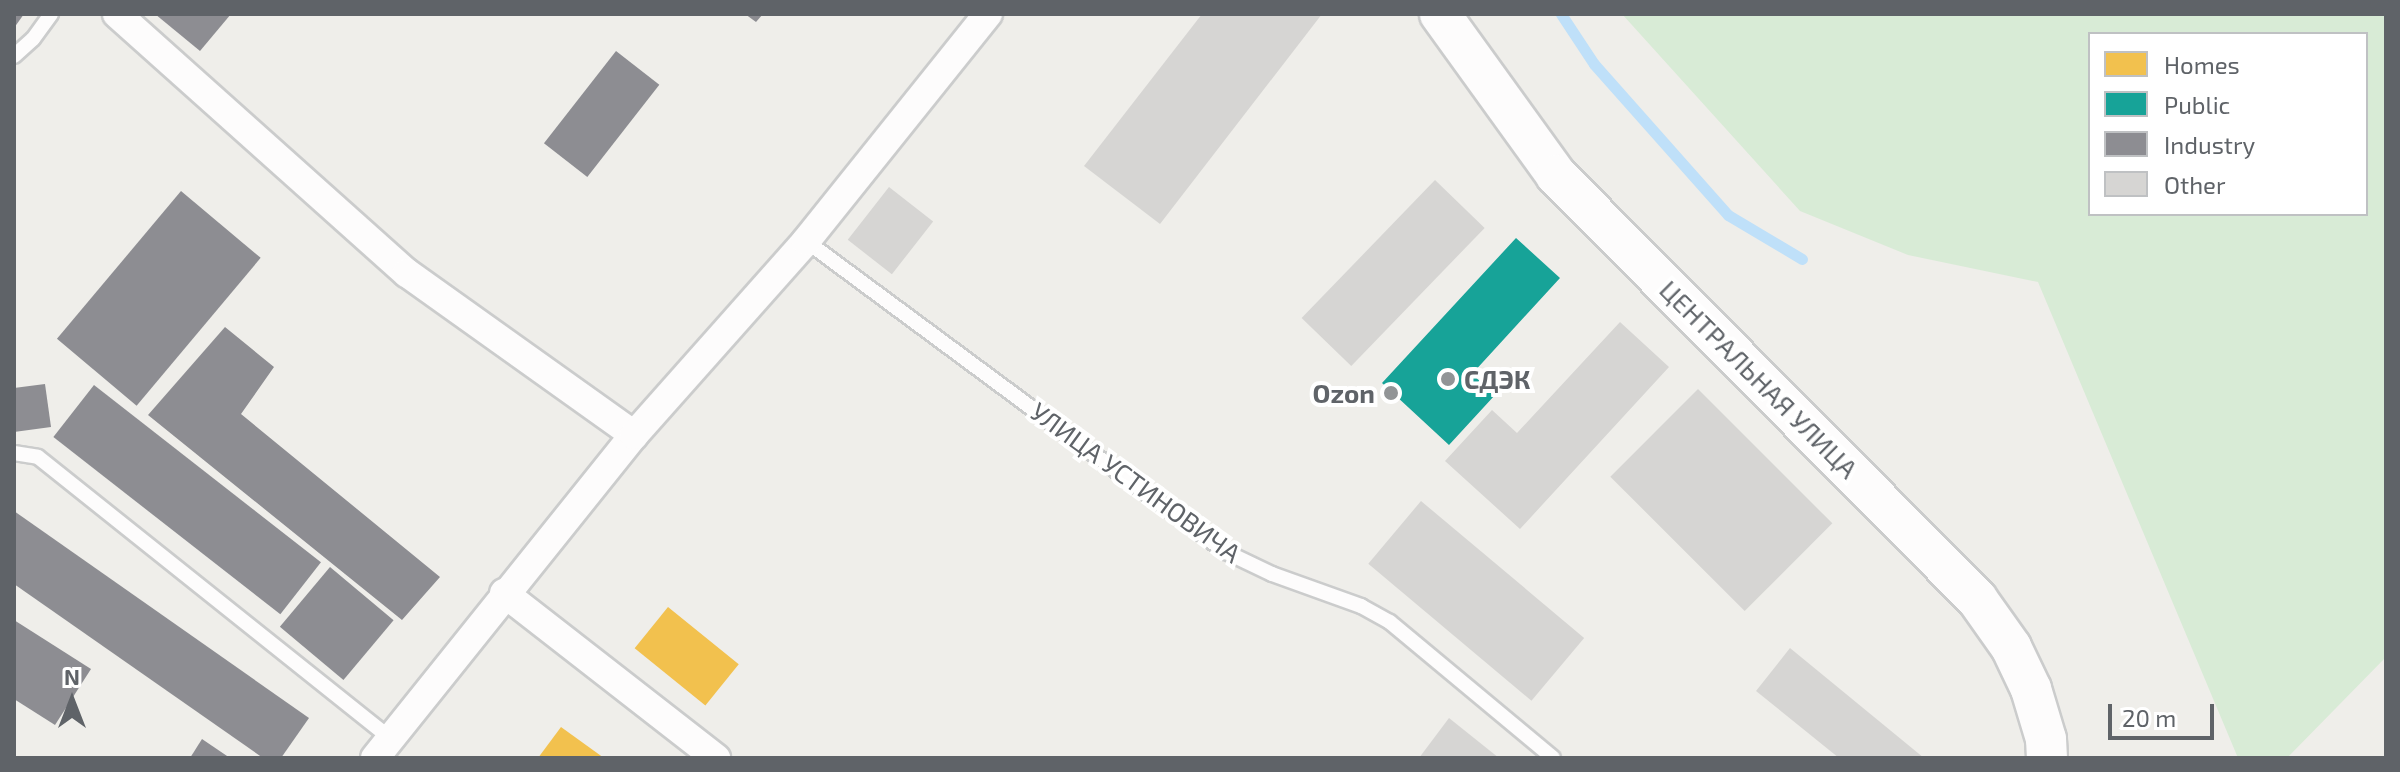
<!DOCTYPE html>
<meta charset="utf-8">
<style>
body{margin:0}
#map{position:relative;width:2400px;height:772px;overflow:hidden;background:#efeeea;font-family:"Exo 2",sans-serif}
div>[style]{position:absolute}
.green>*{inset:0;background:#d8ebd6}
.homes>*{inset:0;background:#f2c14e;transform-origin:0 0}
.public>*{inset:0;background:#17a398}
.industry>*{inset:0;background:#8d8d92;transform-origin:0 0}
.stream>*{height:11px;margin:-5.5px;padding:0 5.5px;transform-origin:5.5px;border-radius:5.5px;background:#bfe0f9}
.building>*{inset:0;background:#d6d5d3;transform-origin:0 0}
.roads{filter:drop-shadow(2px 0 #cbcccc) drop-shadow(-2px 0 #cbcccc) drop-shadow(0 2px #cbcccc) drop-shadow(0 -2px #cbcccc)}
.lane>*{height:14px;margin:-7px;padding:0 7px;transform-origin:7px;border-radius:7px;background:#fdfcfc}
.street>*{height:28px;margin:-14px;padding:0 14px;transform-origin:14px;border-radius:14px;background:#fdfcfc}
.secondary>*{height:40px;margin:-20px;padding:0 20px;transform-origin:20px;border-radius:20px;background:#fdfcfc}
.dots>*{width:22px;height:22px;translate:-50% -50%;box-sizing:border-box;border:4px solid #fff;border-radius:50%}
span{translate:-50% -50%;white-space:nowrap;text-align:center;line-height:1.15;-webkit-text-stroke:8px #fff;paint-order:stroke}
.poi-label{font-size:26px;color:#5f6368;font-weight:700}
.left{translate:0 -50%;text-align:left}
.right{translate:-100% -50%;text-align:right}
.street-label{font-size:26px;color:#5f6368}
.frame{position:absolute;inset:0;border:16px solid #5f6368;pointer-events:none}
.legend{position:absolute;left:2088px;top:32px;width:280px;height:184px;box-sizing:border-box;background:#fff;border:2px solid #bfc1c3;margin:0;padding:10px 14px;list-style:none;font-size:24px;color:#5f6368}
.legend li{display:flex;align-items:center;gap:16px;height:40px}
.legend b{width:40px;border:2px solid #bfc1c3}
.north{position:absolute;left:32px;top:660px;width:80px;height:80px;-webkit-text-stroke:6px #fff;paint-order:stroke;rotate:0deg;font-size:22px;font-weight:700;line-height:32px;text-align:center;color:#5f6368}
.north::after{content:'';display:block;margin:auto;width:28px;height:36px;background:#5f6368;clip-path:polygon(50% 0,100% 100%,50% 72%,0 100%)}
.scale{position:absolute;left:2108px;top:704px;width:106px;height:36px;box-sizing:border-box;border:4px solid #5f6368;border-top:0;padding-left:10px;font-size:24px;line-height:28px;white-space:nowrap;color:#5f6368;-webkit-text-stroke:6px #fff;paint-order:stroke}
</style>
<div id="map">
<div class="green">
<div style="clip-path:polygon(evenodd,1622px 14px,2386px 14px,2386px 657px,2287px 758px,2238px 758px,2038px 282px,1908px 255px,1800px 211px,1622px 14px,2090px 34px,2366px 34px,2366px 214px,2090px 214px,2090px 34px)"></div>
</div>
<div class="homes">
<div style="left:668px;top:607px;width:91px;height:53px;rotate:39deg"></div>
<div style="clip-path:polygon(561px 727px,604px 758px,538px 758px)"></div>
</div>
<div class="public">
<div style="clip-path:polygon(1516px 238px,1560px 278px,1472px 374px,1495px 395px,1449px 445px,1382px 383px)"></div>
</div>
<div class="industry">
<div style="clip-path:polygon(14px 14px,24px 14px,14px 28px)"></div>
<div style="clip-path:polygon(155px 14px,231px 14px,200px 51px)"></div>
<div style="clip-path:polygon(745px 14px,763px 14px,756px 22px)"></div>
<div style="left:616px;top:51px;width:55px;height:117px;rotate:38deg"></div>
<div style="left:181px;top:191px;width:104px;height:193px;rotate:40deg"></div>
<div style="clip-path:polygon(225px 327px,274px 367px,241px 414px,440px 577px,402px 620px,148px 415px)"></div>
<div style="clip-path:polygon(45px 384px,51px 427px,14px 432px,14px 388px)"></div>
<div style="left:94px;top:385px;width:288px;height:66px;rotate:38deg"></div>
<div style="clip-path:polygon(14px 511px,309px 718px,281px 758px,263px 758px,14px 584px)"></div>
<div style="left:330px;top:567px;width:83px;height:78px;rotate:40deg"></div>
<div style="clip-path:polygon(14px 620px,91px 669px,55px 725px,14px 699px)"></div>
<div style="clip-path:polygon(202px 739px,230px 758px,190px 758px)"></div>
</div>
<div class="stream">
<div style="left:1561px;top:14px;width:60px;rotate:56.6deg"></div>
<div style="left:1594px;top:64px;width:202px;rotate:48.4deg"></div>
<div style="left:1728px;top:215px;width:86px;rotate:30.7deg"></div>
</div>
<div class="building">
<div style="clip-path:polygon(1202px 14px,1322px 14px,1160px 224px,1084px 166px)"></div>
<div style="left:1435px;top:180px;width:69px;height:192px;rotate:44deg"></div>
<div style="left:889px;top:187px;width:56px;height:67px;rotate:38deg"></div>
<div style="clip-path:polygon(1620px 322px,1669px 367px,1520px 529px,1445px 461px,1492px 410px,1517px 433px)"></div>
<div style="left:1698px;top:389px;width:190px;height:124px;rotate:45deg"></div>
<div style="left:1421px;top:501px;width:213px;height:82px;rotate:40deg"></div>
<div style="clip-path:polygon(1790px 648px,1924px 758px,1839px 758px,1756px 691px)"></div>
<div style="clip-path:polygon(1449px 718px,1499px 758px,1419px 758px)"></div>
</div>
<div class="roads">
<div class="lane">
<div style="left:14px;top:56px;width:25px;rotate:-42deg"></div>
<div style="left:33px;top:39px;width:31px;rotate:-54deg"></div>
<div style="left:806px;top:241px;width:523px;rotate:36.52deg"></div>
<div style="left:1226px;top:552px;width:51px;rotate:25.6deg"></div>
<div style="left:1272px;top:574px;width:95px;rotate:19.8deg"></div>
<div style="left:1361px;top:606px;width:33px;rotate:29deg"></div>
<div style="left:1390px;top:622px;width:212px;rotate:39.8deg"></div>
<div style="left:14px;top:453px;width:24px;rotate:9deg"></div>
<div style="left:38px;top:457px;width:450px;rotate:38.6deg"></div>
</div>
<div class="street">
<div style="left:117px;top:14px;width:389px;rotate:41.8deg"></div>
<div style="left:407px;top:273px;width:279px;rotate:35.5deg"></div>
<div style="left:504px;top:593px;width:269px;rotate:37.9deg"></div>
<div style="left:375px;top:758px;width:414px;rotate:-51.3deg"></div>
<div style="left:634px;top:435px;width:259px;rotate:-48.4deg"></div>
<div style="left:806px;top:241px;width:291px;rotate:-51.3deg"></div>
</div>
<div class="secondary">
<div style="left:1440px;top:14px;width:198px;rotate:54.2deg"></div>
<div style="left:1556px;top:175px;width:598px;rotate:45.2deg"></div>
<div style="left:1977px;top:599px;width:59px;rotate:54.7deg"></div>
<div style="left:2011px;top:647px;width:47px;rotate:64.5deg"></div>
<div style="left:2031px;top:689px;width:52px;rotate:73.3deg"></div>
<div style="left:2046px;top:739px;width:19px;rotate:87deg"></div>
</div>
</div>
<div class="dots">
<div style="left:1448px;top:379px;background:#919496"></div>
<div style="left:1391px;top:393px;background:#919496"></div>
</div>
<div class="poi-label">
<span class="left" style="left:1464px;top:379px">СДЭК</span>
<span class="right" style="left:1375px;top:393px">Ozon</span>
</div>
<div class="street-label">
<span style="left:1759px;top:379px;rotate:45deg">ЦЕНТРАЛЬНАЯ УЛИЦА</span>
<span style="left:1136px;top:482px;rotate:36deg">УЛИЦА УСТИНОВИЧА</span>
</div>
<div class="frame"></div>
<ul class="legend">
<li><b style="height:22px;background:#f2c14e"></b>Homes</li>
<li><b style="height:22px;background:#17a398"></b>Public</li>
<li><b style="height:22px;background:#8d8d92"></b>Industry</li>
<li><b style="height:22px;background:#d6d5d3"></b>Other</li>
</ul>
<div class="north">N</div>
<div class="scale">20 m</div>
</div>
